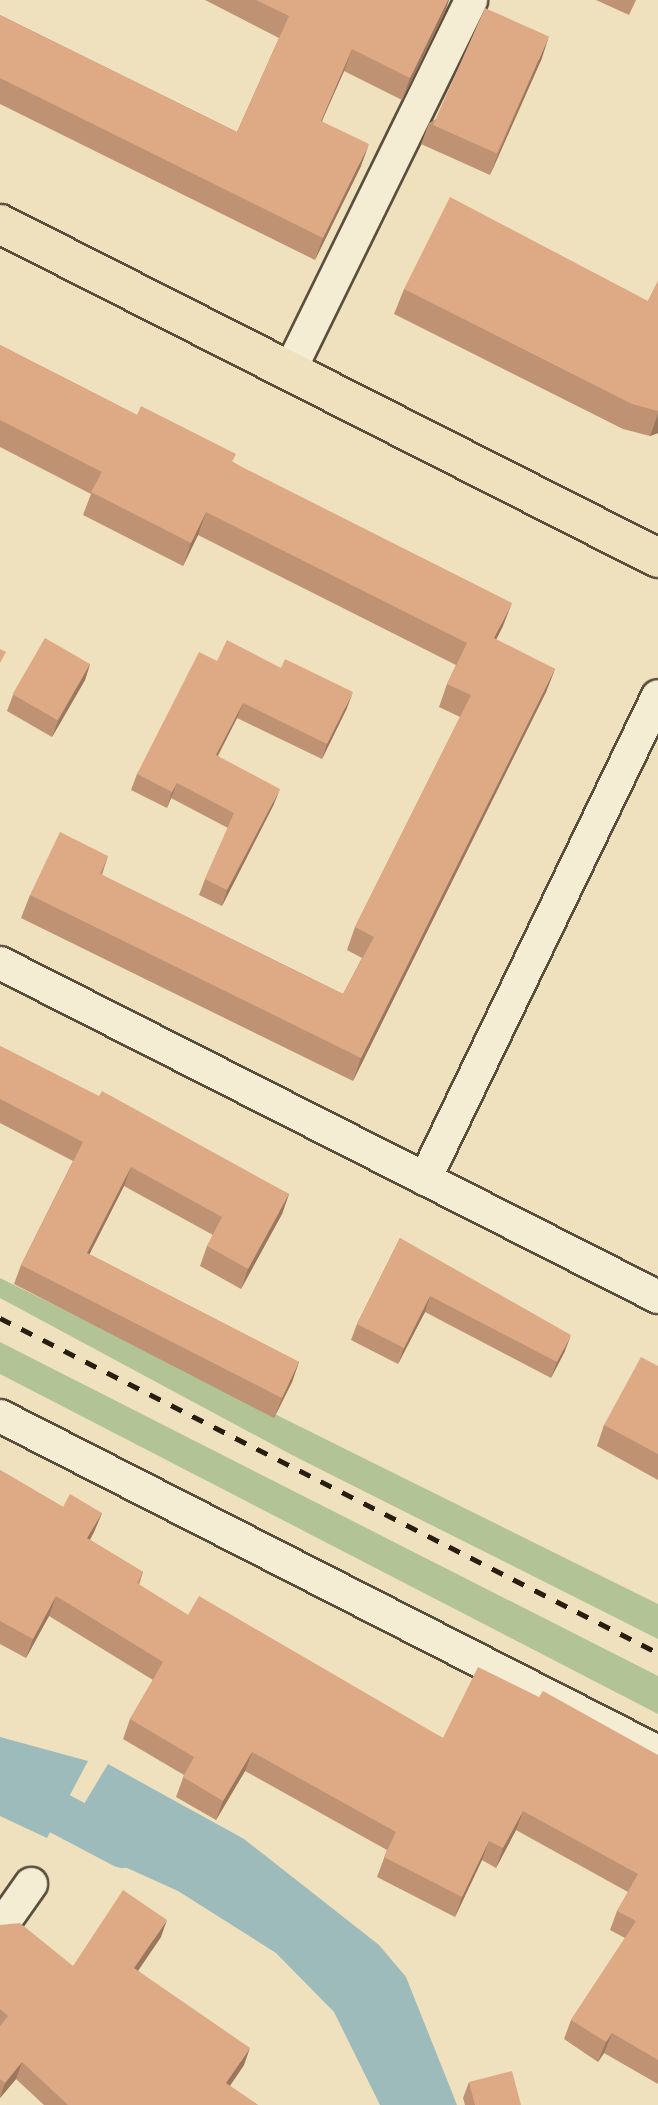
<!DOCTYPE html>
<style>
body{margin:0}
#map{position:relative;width:658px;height:2105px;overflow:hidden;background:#efe1bd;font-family:"IM FELL Great Primer",serif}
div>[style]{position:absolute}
.green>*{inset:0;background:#b2c496}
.water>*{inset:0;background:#9dbbba}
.canal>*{height:42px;margin:-21px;padding:0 21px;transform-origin:21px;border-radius:21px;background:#9dbbba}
.roads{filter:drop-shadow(2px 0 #5a4e3c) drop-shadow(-2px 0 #5a4e3c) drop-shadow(0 2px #5a4e3c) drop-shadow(0 -2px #5a4e3c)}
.street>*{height:32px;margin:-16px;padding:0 16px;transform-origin:16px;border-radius:16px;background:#f5ecd4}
.primary>*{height:38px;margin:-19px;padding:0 19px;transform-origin:19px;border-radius:19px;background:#efe1bd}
.rail>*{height:5px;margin-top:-2.5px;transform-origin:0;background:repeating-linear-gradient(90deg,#281d11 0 12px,transparent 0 24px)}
.wall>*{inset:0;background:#be9272}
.shaded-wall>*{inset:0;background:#9b775d}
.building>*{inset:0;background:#ddaa85;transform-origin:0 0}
span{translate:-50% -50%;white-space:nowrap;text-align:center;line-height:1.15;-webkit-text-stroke:7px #f5ecd4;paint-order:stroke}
</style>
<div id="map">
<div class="green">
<div style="clip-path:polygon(0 1278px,658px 1604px,658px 1639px,292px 1455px,0 1298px)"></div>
<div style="clip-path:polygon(0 1342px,658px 1676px,658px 1714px,0 1374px)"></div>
</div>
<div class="water">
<div style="clip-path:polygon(0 1737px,88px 1761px,47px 1838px,0 1816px)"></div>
<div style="clip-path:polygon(108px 1764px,244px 1839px,379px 1945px,406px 1977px,457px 2105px,380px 2105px,334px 2012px,276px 1953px,178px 1891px,63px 1839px)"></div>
</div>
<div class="canal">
<div style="left:0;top:1782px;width:139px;rotate:27.9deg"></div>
</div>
<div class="roads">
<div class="street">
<div style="left:289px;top:372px;width:414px;rotate:-63.9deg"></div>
<div style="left:0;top:963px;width:738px;rotate:26.91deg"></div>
<div style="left:425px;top:1179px;width:536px;rotate:-64.25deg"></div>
<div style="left:0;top:1416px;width:739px;rotate:27.05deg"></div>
<div style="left:0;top:1928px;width:54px;rotate:-54.8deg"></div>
</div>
<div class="primary">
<div style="left:0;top:224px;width:738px;rotate:26.91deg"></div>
</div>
</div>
<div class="rail">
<div style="left:0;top:1318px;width:738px;rotate:26.98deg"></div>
</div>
<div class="wall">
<div style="clip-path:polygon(205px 0,449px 0,444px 14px,402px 100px,344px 71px,322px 121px,361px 166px,315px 260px,0 104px,0 15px,237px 132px,279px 38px)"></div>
<div style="clip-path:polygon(596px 0,636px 0,629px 15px)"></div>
<div style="clip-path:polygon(542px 58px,490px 175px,421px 144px,429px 123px)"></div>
<div style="clip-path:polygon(658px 281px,658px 433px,650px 436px,623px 429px,394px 314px,404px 289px,648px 301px)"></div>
<div style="clip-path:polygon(0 345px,137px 415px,233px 462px,503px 626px,496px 640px,555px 669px,546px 692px,353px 1081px,21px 918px,30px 895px,108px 856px,102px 875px,343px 994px,362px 958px,347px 950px,355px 927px,460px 717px,439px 707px,447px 684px,456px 665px,198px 535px,183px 566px,83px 515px,91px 494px,0 447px)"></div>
<div style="clip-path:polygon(217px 661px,281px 668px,347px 708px,322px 759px,237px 718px,218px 756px,274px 804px,222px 906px,199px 895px,205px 879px,228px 828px,171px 798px,167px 808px,131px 790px,137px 774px)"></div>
<div style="clip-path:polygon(90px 664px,85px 680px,52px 737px,7px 711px,13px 695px)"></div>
<div style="clip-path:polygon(0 1046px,289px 1194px,282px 1214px,241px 1289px,200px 1266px,207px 1246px,213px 1235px,124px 1186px,89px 1254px,299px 1362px,292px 1382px,274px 1418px,14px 1284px,21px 1265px,73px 1161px,0 1123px)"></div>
<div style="clip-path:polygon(400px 1238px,565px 1351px,551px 1378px,425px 1312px,398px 1364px,351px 1340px,357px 1324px)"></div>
<div style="clip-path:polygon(658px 1366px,658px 1480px,597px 1446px,604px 1425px)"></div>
<div style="clip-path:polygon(0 1470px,63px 1507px,102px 1513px,94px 1532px,90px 1540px,143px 1572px,139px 1585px,188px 1615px,443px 1738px,658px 1755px,658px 2084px,604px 2053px,598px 2062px,564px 2039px,571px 2020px,625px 1938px,610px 1930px,617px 1911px,628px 1892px,516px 1830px,496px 1868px,482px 1860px,455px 1917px,377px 1877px,387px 1850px,245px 1771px,216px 1820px,176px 1797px,184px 1775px,123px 1739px,130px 1719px,153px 1680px,49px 1616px,26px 1658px,0 1644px)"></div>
<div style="clip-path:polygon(0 1925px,73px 1966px,161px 1937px,138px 1971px,244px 2065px,230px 2086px,258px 2105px,44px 2105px,16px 2079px,0 2098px)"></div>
<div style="clip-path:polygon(469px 2082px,521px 2105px,465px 2105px,463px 2098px)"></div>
</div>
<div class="shaded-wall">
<div style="clip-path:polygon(448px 0,449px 0,444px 14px,402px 100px,410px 78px)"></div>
<div style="clip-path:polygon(549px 36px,542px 58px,490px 175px,498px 154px)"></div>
<div style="clip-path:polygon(352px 49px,344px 71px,312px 143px,321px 121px)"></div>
<div style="clip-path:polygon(369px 144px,361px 166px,315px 260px,323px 238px)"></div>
<div style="clip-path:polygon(658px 414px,658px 433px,650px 436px)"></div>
<div style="clip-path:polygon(206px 512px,198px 535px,183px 566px,191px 543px)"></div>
<div style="clip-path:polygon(512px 603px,503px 626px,485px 661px,494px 638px)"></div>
<div style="clip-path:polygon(90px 664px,85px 680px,52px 737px,58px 721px)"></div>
<div style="clip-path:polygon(555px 669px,546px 692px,353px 1081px,361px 1058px)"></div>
<div style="clip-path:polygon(353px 692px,347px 708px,322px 759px,327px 744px)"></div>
<div style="clip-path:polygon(243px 703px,237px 718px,210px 770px,216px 755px)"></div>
<div style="clip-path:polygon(177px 783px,167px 808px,172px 792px)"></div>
<div style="clip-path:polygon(280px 789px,274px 804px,222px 906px,227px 890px)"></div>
<div style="clip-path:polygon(131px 1167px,124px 1186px,80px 1273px,87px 1253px)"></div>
<div style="clip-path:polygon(289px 1194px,282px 1214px,241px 1289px,248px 1269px)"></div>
<div style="clip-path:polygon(430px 1296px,425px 1312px,398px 1364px,404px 1348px)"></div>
<div style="clip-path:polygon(571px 1335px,565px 1351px,551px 1378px,557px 1362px)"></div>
<div style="clip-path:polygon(299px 1362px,292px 1382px,274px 1418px,282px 1398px)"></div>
<div style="clip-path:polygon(102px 1513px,94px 1532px,80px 1557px,87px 1538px)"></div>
<div style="clip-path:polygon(56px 1596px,49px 1616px,26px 1658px,33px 1639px)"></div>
<div style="clip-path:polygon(252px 1752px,245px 1771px,216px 1820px,223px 1801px)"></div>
<div style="clip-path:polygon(523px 1811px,516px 1830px,496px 1868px,503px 1848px)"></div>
<div style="clip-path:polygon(489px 1841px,482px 1860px,455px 1917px,462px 1897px)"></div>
<div style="clip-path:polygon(167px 1920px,161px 1937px,128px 1985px,134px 1968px)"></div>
<div style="clip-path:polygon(612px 2033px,604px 2053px,598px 2062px,606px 2042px)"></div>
<div style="clip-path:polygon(250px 2048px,244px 2065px,220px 2100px,226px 2083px)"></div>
<div style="clip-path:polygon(22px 2062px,16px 2079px,0 2098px,5px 2083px)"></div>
</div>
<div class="building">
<div style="clip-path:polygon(256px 0,448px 0,410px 78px,352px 49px,321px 121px,369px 144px,323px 238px,0 78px,0 15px,237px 132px,289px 16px)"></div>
<div style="left:485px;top:8px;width:70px;height:128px;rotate:24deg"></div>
<div style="clip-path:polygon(450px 197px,648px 301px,658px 281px,658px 411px,632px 404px,404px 289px)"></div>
<div style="clip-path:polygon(0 345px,137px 415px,141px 406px,236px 454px,232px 462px,512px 603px,494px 638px,555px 669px,361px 1058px,30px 895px,60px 832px,108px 856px,100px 874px,343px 994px,374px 937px,355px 927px,471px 695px,447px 684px,467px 643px,206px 512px,191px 543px,91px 492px,102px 472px,0 420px)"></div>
<div style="left:45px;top:638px;width:52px;height:65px;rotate:30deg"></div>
<div style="clip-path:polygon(227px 640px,281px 668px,285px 659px,353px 692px,327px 744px,243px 703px,216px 755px,280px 789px,227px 890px,205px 879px,234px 813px,177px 783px,172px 792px,137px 774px,199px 652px,217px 661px)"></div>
<div style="clip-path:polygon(0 649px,6px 652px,0 663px)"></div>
<div style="clip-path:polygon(0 1046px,99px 1096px,102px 1091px,289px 1194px,248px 1269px,207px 1246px,222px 1217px,131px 1167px,87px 1253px,299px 1362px,282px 1398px,21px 1265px,83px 1142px,0 1099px)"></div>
<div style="clip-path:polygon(400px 1238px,571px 1335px,557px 1362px,430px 1296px,404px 1348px,357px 1324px)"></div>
<div style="clip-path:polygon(641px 1357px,658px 1366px,658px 1454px,604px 1425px)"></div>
<div style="clip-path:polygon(0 1470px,63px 1507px,70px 1494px,102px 1513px,87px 1538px,143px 1572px,137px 1583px,188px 1615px,199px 1596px,443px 1738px,478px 1667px,539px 1697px,543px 1691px,658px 1755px,658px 2060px,612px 2033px,606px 2042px,571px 2020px,636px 1921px,617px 1911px,638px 1874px,523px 1811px,503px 1848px,489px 1841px,462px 1897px,384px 1857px,396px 1832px,252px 1752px,223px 1801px,183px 1777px,194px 1757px,130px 1719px,163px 1662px,56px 1596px,33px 1639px,0 1621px)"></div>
<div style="clip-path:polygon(123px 1890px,167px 1920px,134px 1968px,250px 2048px,226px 2083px,258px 2105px,68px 2105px,22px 2062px,5px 2083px,0 2079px,0 2026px,8px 2016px,0 2009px,0 1925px,20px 1923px,73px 1966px)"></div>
<div style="clip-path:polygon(512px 2071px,521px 2105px,475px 2105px,469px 2082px)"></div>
</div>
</div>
